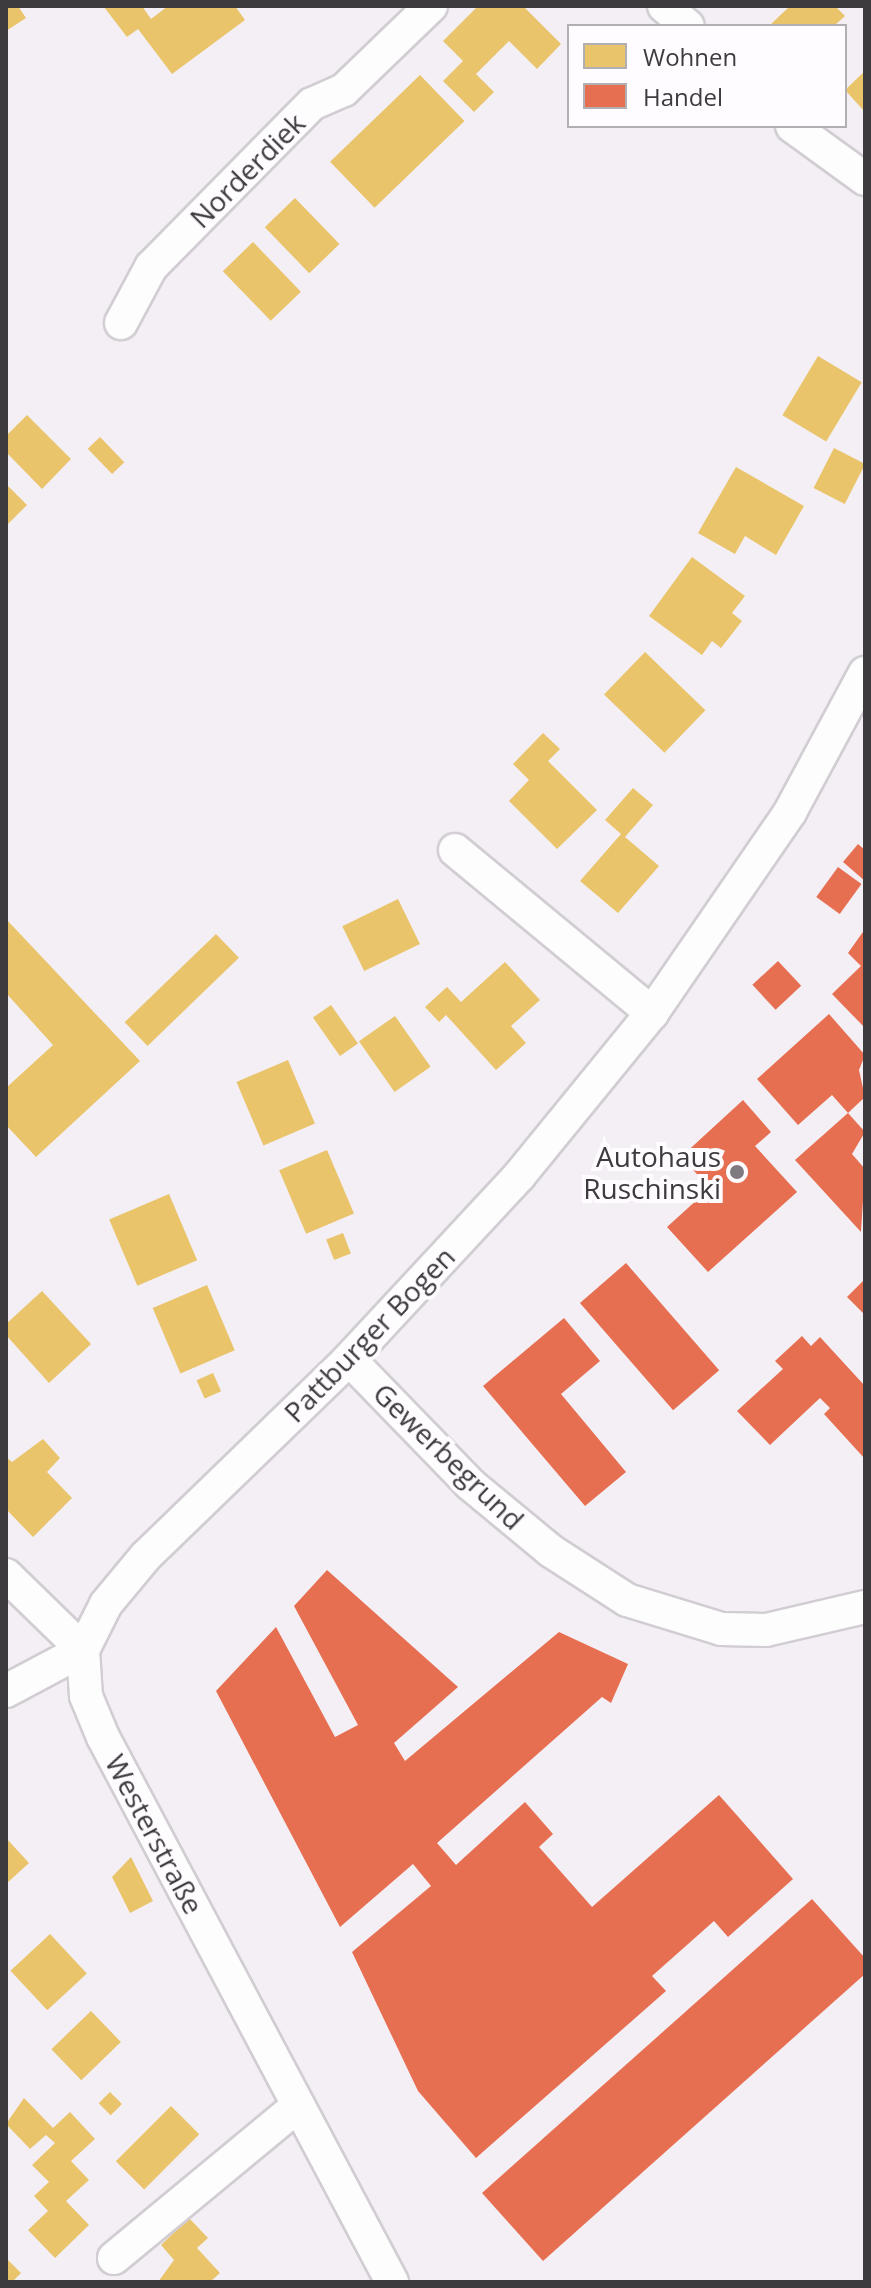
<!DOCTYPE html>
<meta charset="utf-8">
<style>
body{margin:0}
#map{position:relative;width:871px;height:2288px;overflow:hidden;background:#f4eff5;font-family:"Open Sans",sans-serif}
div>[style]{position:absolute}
.homes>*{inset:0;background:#e9c46a;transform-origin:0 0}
.shops>*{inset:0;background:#e76f51;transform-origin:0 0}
.roads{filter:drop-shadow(2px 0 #d1cdd2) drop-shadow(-2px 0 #d1cdd2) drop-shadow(0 2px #d1cdd2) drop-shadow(0 -2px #d1cdd2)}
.minor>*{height:32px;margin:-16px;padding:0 16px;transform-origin:16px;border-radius:16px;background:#fdfdfe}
.dots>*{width:22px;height:22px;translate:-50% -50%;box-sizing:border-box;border:4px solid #fefcff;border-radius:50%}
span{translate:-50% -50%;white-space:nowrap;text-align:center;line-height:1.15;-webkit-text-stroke:8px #fefcff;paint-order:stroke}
.street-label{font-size:28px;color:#3e3b3f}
.poi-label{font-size:28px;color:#3e3b3f}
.right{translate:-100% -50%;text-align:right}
.frame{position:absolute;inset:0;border:8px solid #3e3b3f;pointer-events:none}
.legend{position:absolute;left:567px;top:24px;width:280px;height:104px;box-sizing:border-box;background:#fefcff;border:2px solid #b1afb2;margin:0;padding:10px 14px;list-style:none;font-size:24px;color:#3e3b3f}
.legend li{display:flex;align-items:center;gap:16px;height:40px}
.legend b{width:40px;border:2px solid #b1afb2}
</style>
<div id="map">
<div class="homes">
<div style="clip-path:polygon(6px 6px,18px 6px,26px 18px,6px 31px)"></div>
<div style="clip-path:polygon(142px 6px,151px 19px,168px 6px,235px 6px,245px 20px,172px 74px,138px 29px,127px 37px,104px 7px)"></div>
<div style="clip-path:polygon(478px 6px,523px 6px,561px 44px,537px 69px,509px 41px,476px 74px,494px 92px,474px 112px,443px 81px,463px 61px,443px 41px)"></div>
<div style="clip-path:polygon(790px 6px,835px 6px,845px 16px,834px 26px,769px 26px)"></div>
<div style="clip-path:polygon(865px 71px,865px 112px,845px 90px)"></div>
<div style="left:420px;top:75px;width:64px;height:125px;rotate:46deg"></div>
<div style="left:295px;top:198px;width:64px;height:42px;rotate:46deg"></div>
<div style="left:253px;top:242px;width:69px;height:42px;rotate:46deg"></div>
<div style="left:818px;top:356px;width:51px;height:69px;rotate:31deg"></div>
<div style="clip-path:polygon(27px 415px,71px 459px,42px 489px,6px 452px,6px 436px)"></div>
<div style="left:100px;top:437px;width:35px;height:17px;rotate:46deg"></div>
<div style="left:834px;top:448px;width:35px;height:45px;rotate:27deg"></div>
<div style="clip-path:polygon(736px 467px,804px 506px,776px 555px,745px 536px,735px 554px,698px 533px)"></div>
<div style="clip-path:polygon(6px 484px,27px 505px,6px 526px)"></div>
<div style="clip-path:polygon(692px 557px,745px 596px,732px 613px,742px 621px,721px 648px,712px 641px,702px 655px,649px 616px)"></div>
<div style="left:645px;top:652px;width:84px;height:59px;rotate:44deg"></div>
<div style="clip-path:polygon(543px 733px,560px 749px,548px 761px,597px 810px,557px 849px,509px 801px,529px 780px,513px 764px)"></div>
<div style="clip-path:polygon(633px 788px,653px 805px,625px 837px,659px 866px,618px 913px,580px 881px,621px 834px,605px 820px)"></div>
<div style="left:398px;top:899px;width:50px;height:62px;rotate:64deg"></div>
<div style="clip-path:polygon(6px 919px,140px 1061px,36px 1157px,6px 1125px,6px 1088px,53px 1045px,6px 993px)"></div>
<div style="left:216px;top:934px;width:33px;height:127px;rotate:46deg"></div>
<div style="clip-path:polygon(505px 962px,540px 1000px,511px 1026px,526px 1043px,496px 1070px,446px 1015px,439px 1022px,425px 1007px,447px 987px,461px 1002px)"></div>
<div style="left:331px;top:1005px;width:47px;height:22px;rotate:55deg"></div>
<div style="left:395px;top:1016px;width:62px;height:44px;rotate:55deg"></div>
<div style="left:288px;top:1060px;width:69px;height:56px;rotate:67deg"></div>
<div style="left:327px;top:1150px;width:69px;height:52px;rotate:67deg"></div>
<div style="left:169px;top:1194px;width:72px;height:65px;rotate:67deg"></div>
<div style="left:343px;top:1233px;width:22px;height:18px;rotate:69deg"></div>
<div style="left:207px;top:1285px;width:71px;height:59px;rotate:67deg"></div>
<div style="clip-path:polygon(42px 1291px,91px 1344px,49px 1383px,6px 1335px,6px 1324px)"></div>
<div style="left:213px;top:1373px;width:20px;height:18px;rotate:66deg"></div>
<div style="clip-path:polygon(43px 1439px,60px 1458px,47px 1472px,72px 1498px,33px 1537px,6px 1509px,6px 1457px,12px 1462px)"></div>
<div style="clip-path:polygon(6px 1838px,29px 1863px,6px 1884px)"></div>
<div style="clip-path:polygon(131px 1857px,153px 1901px,130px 1913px,112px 1877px)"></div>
<div style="left:50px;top:1934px;width:54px;height:54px;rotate:47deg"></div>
<div style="left:91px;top:2011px;width:43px;height:55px;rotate:46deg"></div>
<div style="left:110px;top:2092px;width:17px;height:16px;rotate:45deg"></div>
<div style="clip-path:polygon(24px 2098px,53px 2128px,70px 2112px,95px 2139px,71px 2161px,89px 2180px,66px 2201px,89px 2225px,55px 2258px,28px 2230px,48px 2211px,34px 2196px,49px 2182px,32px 2165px,55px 2143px,46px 2135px,30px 2149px,6px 2124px)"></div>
<div style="left:171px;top:2106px;width:40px;height:78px;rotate:45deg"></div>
<div style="clip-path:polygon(189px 2218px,208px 2238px,197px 2248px,220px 2273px,210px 2282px,158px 2282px,174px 2260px,161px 2245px)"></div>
<div style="clip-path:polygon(6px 2258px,21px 2273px,12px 2282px,6px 2282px)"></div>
</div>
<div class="shops">
<div style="clip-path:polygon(858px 844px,865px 850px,865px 881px,843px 862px)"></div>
<div style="left:838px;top:867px;width:29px;height:37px;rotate:36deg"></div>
<div style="clip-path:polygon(865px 929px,865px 1028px,832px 994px,861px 966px,848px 953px)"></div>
<div style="left:778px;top:961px;width:34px;height:35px;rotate:47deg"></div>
<div style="clip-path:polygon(829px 1014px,865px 1055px,859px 1070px,865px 1097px,848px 1113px,832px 1095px,798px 1125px,757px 1079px)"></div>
<div style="clip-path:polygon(743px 1100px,771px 1132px,755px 1146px,797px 1192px,708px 1272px,667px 1227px,710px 1188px,681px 1157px)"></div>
<div style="clip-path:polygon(848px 1113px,865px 1132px,852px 1154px,865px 1169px,861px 1232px,795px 1160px)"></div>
<div style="left:626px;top:1263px;width:142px;height:61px;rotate:49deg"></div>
<div style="clip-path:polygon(865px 1279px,865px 1315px,847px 1297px)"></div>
<div style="clip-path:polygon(564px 1318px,600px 1361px,561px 1394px,626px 1472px,585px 1506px,483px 1386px)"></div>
<div style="clip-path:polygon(802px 1336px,811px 1346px,820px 1337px,865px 1386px,865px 1459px,824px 1414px,830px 1408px,820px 1398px,770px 1445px,737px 1411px,783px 1369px,775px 1361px)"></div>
<div style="clip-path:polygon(327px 1570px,458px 1687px,394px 1743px,405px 1761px,559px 1632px,628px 1664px,611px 1703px,602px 1697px,437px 1843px,456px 1865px,525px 1802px,553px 1834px,539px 1847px,592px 1907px,719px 1795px,793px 1879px,728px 1937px,714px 1921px,652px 1976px,666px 1991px,476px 2158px,418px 2091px,352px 1952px,431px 1886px,413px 1864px,340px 1927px,216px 1691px,276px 1627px,335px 1737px,358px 1725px,294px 1606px)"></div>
<div style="clip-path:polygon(812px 1899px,865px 1958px,865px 1974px,543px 2261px,482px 2193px)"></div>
</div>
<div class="roads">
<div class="minor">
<div style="left:664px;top:6px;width:31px;rotate:40deg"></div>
<div style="left:792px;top:126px;width:90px;rotate:36deg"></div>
<div style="left:121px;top:323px;width:64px;rotate:-61.8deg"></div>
<div style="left:151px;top:267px;width:229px;rotate:-45.4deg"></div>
<div style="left:312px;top:104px;width:35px;rotate:-24deg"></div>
<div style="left:344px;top:90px;width:121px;rotate:-44deg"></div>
<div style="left:455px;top:850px;width:256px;rotate:39.6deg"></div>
<div style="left:349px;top:1359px;width:174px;rotate:45.9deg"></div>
<div style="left:470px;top:1484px;width:105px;rotate:39.6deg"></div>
<div style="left:551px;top:1551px;width:90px;rotate:32.8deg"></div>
<div style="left:627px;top:1600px;width:98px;rotate:17.1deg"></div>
<div style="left:721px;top:1629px;width:45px;rotate:1.3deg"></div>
<div style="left:766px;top:1630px;width:102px;rotate:-13.1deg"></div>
<div style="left:6px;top:1575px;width:107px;rotate:44.2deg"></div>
<div style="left:83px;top:1650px;width:46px;rotate:86.3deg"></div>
<div style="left:86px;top:1696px;width:44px;rotate:67.5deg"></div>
<div style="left:103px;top:1737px;width:617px;rotate:62.06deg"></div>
<div style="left:83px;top:1650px;width:51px;rotate:-63.4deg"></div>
<div style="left:106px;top:1604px;width:62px;rotate:-50.2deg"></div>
<div style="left:146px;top:1556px;width:283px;rotate:-44.1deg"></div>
<div style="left:349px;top:1359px;width:250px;rotate:-47.1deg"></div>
<div style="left:519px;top:1176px;width:210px;rotate:-50.8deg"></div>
<div style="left:652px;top:1013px;width:244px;rotate:-55.5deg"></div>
<div style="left:790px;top:812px;width:158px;rotate:-61.7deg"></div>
<div style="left:6px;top:1691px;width:87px;rotate:-28deg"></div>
<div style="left:114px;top:2258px;width:239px;rotate:-39.6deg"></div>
</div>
</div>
<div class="dots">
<div style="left:737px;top:1172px;background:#7e7a7f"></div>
</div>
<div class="street-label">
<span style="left:247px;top:170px;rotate:-45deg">Norderdiek</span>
<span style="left:369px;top:1334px;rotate:-46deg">Pattburger Bogen</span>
<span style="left:449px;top:1456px;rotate:44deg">Gewerbegrund</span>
<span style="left:155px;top:1834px;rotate:62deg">Westerstraße</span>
</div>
<div class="poi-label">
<span class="right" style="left:721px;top:1172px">Autohaus<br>Ruschinski</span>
</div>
<div class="frame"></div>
<ul class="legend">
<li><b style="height:22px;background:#e9c46a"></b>Wohnen</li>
<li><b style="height:22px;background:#e76f51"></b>Handel</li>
</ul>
</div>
